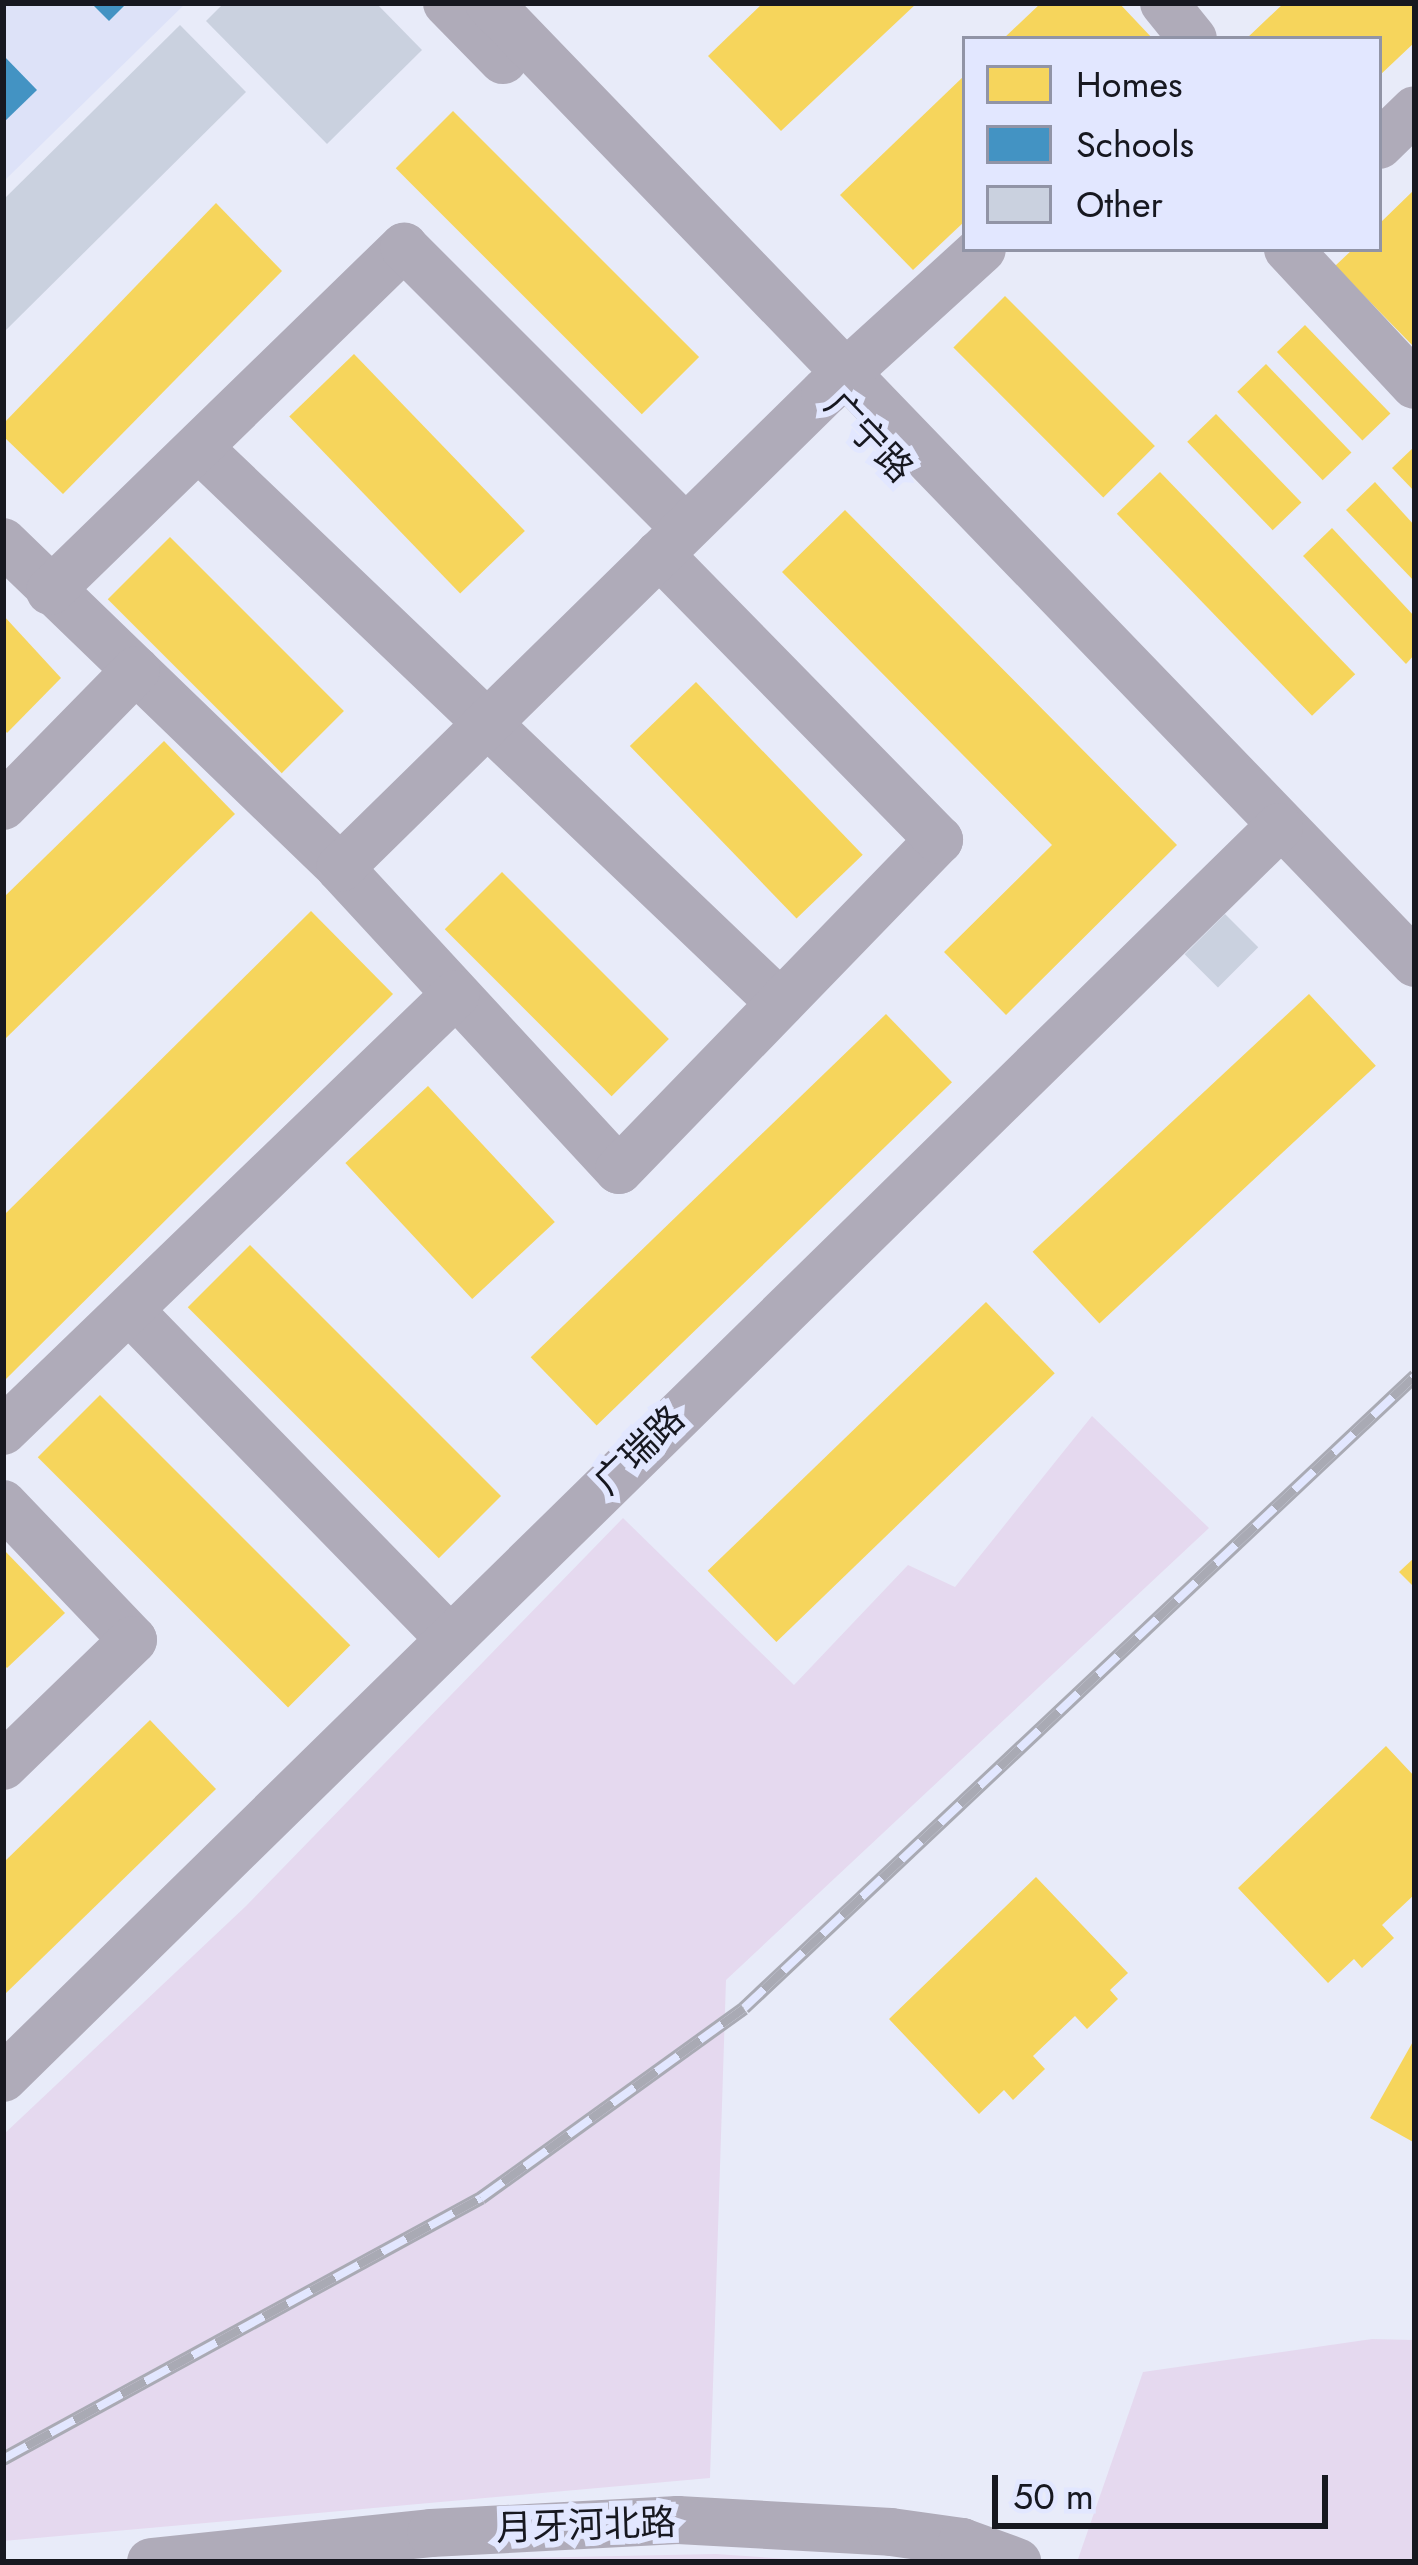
<!DOCTYPE html>
<meta charset="utf-8">
<style>
body{margin:0}
#map{position:relative;width:1418px;height:2565px;overflow:hidden;background:#e8ebf9;font-family:Jost,"Noto Sans SC",sans-serif}
div>[style]{position:absolute}
.built>*{inset:0;background:#dde2f8}
.green>*{inset:0;background:#e5d9ef}
.homes>*{inset:0;background:#f6d55c;transform-origin:0 0}
.schools>*{inset:0;background:#4393c3}
.building>*{inset:0;background:#cad1df;transform-origin:0 0}
.minor>*{height:48px;margin:-24px;padding:0 24px;transform-origin:24px;border-radius:24px;background:#afabb9}
.rail>*{height:14px;margin-top:-7px;transform-origin:0;background:repeating-linear-gradient(90deg,#e2e7ff 0 27px,#a9aab4 0 54px);box-sizing:border-box;border-block:3px solid #a9aab4}
span{translate:-50% -50%;white-space:nowrap;text-align:center;line-height:1.15;-webkit-text-stroke:12px #e2e7ff;paint-order:stroke}
.street-label{font-size:36px;color:#171820}
.frame{position:absolute;inset:0;border:6px solid #171820;pointer-events:none}
.legend{position:absolute;left:962px;top:36px;width:420px;height:216px;box-sizing:border-box;background:#e2e7ff;border:3px solid #9194a6;margin:0;padding:15px 21px;list-style:none;font-size:36px;color:#171820}
.legend li{display:flex;align-items:center;gap:24px;height:60px}
.legend b{width:60px;border:3px solid #9194a6}
.scale{position:absolute;left:992px;top:2475px;width:336px;height:54px;box-sizing:border-box;border:6px solid #171820;border-top:0;padding-left:15px;font-size:36px;line-height:42px;white-space:nowrap;color:#171820;-webkit-text-stroke:9px #e2e7ff;paint-order:stroke}
</style>
<div id="map">
<div class="built">
<div style="clip-path:polygon(3px 3px,186px 3px,3px 182px)"></div>
</div>
<div class="green">
<div style="clip-path:polygon(1092px 1416px,1209px 1528px,726px 1980px,710px 2478px,3px 2541px,3px 2135px,246px 1906px,623px 1518px,794px 1685px,908px 1565px,955px 1587px)"></div>
<div style="clip-path:polygon(1372px 2339px,1415px 2340px,1415px 2562px,1077px 2562px,1143px 2372px)"></div>
<div style="clip-path:polygon(716px 2554px,831px 2562px,413px 2562px,430px 2560px)"></div>
</div>
<div class="homes">
<div style="clip-path:polygon(763px 3px,917px 3px,781px 131px,708px 56px)"></div>
<div style="clip-path:polygon(1041px 3px,1119px 3px,1153px 39px,1003px 39px)"></div>
<div style="clip-path:polygon(1284px 3px,1415px 3px,1415px 42px,1379px 76px,1379px 39px,1246px 39px)"></div>
<div style="clip-path:polygon(965px 75px,965px 221px,913px 270px,840px 195px)"></div>
<div style="left:453px;top:111px;width:348px;height:81px;rotate:45deg"></div>
<div style="clip-path:polygon(1415px 189px,1415px 348px,1335px 266px,1353px 249px,1379px 249px,1379px 224px)"></div>
<div style="clip-path:polygon(216px 203px,282px 271px,63px 494px,3px 436px,3px 424px)"></div>
<div style="left:1005px;top:296px;width:212px;height:73px;rotate:45deg"></div>
<div style="left:1305px;top:325px;width:123px;height:39px;rotate:46deg"></div>
<div style="left:354px;top:354px;width:246px;height:90px;rotate:46deg"></div>
<div style="left:1266px;top:364px;width:123px;height:40px;rotate:46deg"></div>
<div style="left:1216px;top:414px;width:123px;height:40px;rotate:46deg"></div>
<div style="clip-path:polygon(1415px 446px,1415px 492px,1392px 468px)"></div>
<div style="left:1160px;top:472px;width:281px;height:60px;rotate:46deg"></div>
<div style="clip-path:polygon(1375px 482px,1415px 526px,1415px 582px,1346px 510px)"></div>
<div style="clip-path:polygon(845px 510px,1177px 845px,1006px 1015px,944px 952px,1052px 845px,782px 572px)"></div>
<div style="clip-path:polygon(1332px 528px,1415px 617px,1415px 654px,1406px 664px,1303px 556px)"></div>
<div style="left:170px;top:537px;width:246px;height:88px;rotate:45deg"></div>
<div style="clip-path:polygon(3px 615px,61px 678px,7px 733px,3px 728px)"></div>
<div style="left:696px;top:682px;width:240px;height:92px;rotate:46deg"></div>
<div style="clip-path:polygon(164px 741px,235px 814px,3px 1041px,3px 898px)"></div>
<div style="left:502px;top:872px;width:236px;height:81px;rotate:45deg"></div>
<div style="clip-path:polygon(311px 911px,393px 994px,3px 1382px,3px 1216px)"></div>
<div style="left:1309px;top:994px;width:98px;height:378px;rotate:47deg"></div>
<div style="left:886px;top:1014px;width:95px;height:494px;rotate:46deg"></div>
<div style="left:428px;top:1086px;width:186px;height:113px;rotate:47deg"></div>
<div style="left:250px;top:1245px;width:355px;height:88px;rotate:45deg"></div>
<div style="left:986px;top:1302px;width:99px;height:387px;rotate:46deg"></div>
<div style="left:100px;top:1395px;width:354px;height:88px;rotate:45deg"></div>
<div style="clip-path:polygon(3px 1549px,65px 1613px,7px 1668px,3px 1664px)"></div>
<div style="clip-path:polygon(1415px 1557px,1415px 1588px,1399px 1572px)"></div>
<div style="clip-path:polygon(150px 1720px,216px 1789px,3px 1996px,3px 1863px)"></div>
<div style="clip-path:polygon(1386px 1746px,1415px 1777px,1415px 1894px,1382px 1925px,1394px 1938px,1362px 1968px,1354px 1959px,1328px 1983px,1238px 1888px)"></div>
<div style="clip-path:polygon(1036px 1877px,1128px 1973px,1110px 1990px,1118px 1999px,1087px 2029px,1075px 2016px,1033px 2056px,1045px 2069px,1013px 2100px,1004px 2090px,979px 2114px,889px 2019px)"></div>
<div style="clip-path:polygon(1415px 2038px,1415px 2143px,1370px 2118px)"></div>
</div>
<div class="schools">
<div style="clip-path:polygon(91px 3px,127px 3px,109px 21px)"></div>
<div style="clip-path:polygon(3px 55px,37px 90px,3px 123px)"></div>
</div>
<div class="building">
<div style="clip-path:polygon(224px 3px,376px 3px,422px 50px,327px 144px,206px 21px)"></div>
<div style="clip-path:polygon(180px 25px,246px 92px,3px 333px,3px 200px)"></div>
<div style="left:1225px;top:914px;width:47px;height:57px;rotate:45deg"></div>
</div>
<div class="minor">
<div style="left:447px;top:3px;width:80px;rotate:45.5deg"></div>
<div style="left:489px;top:3px;width:1334px;rotate:46.03deg"></div>
<div style="left:1164px;top:3px;width:46px;rotate:51.1deg"></div>
<div style="left:1379px;top:145px;width:50px;rotate:-44.2deg"></div>
<div style="left:1288px;top:249px;width:186px;rotate:47deg"></div>
<div style="left:201px;top:450px;width:801px;rotate:43.68deg"></div>
<div style="left:3px;top:542px;width:469px;rotate:44deg"></div>
<div style="left:340px;top:868px;width:411px;rotate:47.3deg"></div>
<div style="left:619px;top:1170px;width:460px;rotate:-45.9deg"></div>
<div style="left:939px;top:840px;width:400px;rotate:-134.4deg"></div>
<div style="left:50px;top:591px;width:494px;rotate:-44.2deg"></div>
<div style="left:404px;top:247px;width:397px;rotate:45deg"></div>
<div style="left:3px;top:806px;width:190px;rotate:-45.6deg"></div>
<div style="left:340px;top:868px;width:680px;rotate:-44.46deg"></div>
<div style="left:825px;top:392px;width:212px;rotate:-42.3deg"></div>
<div style="left:132px;top:1313px;width:453px;rotate:45.7deg"></div>
<div style="left:3px;top:1431px;width:629px;rotate:-43.97deg"></div>
<div style="left:3px;top:1504px;width:188px;rotate:46.3deg"></div>
<div style="left:133px;top:1640px;width:181px;rotate:135.9deg"></div>
<div style="left:3px;top:2078px;width:1787px;rotate:-44.43deg"></div>
<div style="left:151px;top:2562px;width:281px;rotate:-5.9deg"></div>
<div style="left:431px;top:2533px;width:247px;rotate:-3deg"></div>
<div style="left:678px;top:2520px;width:213px;rotate:3.2deg"></div>
<div style="left:891px;top:2532px;width:72px;rotate:8deg"></div>
<div style="left:962px;top:2542px;width:59px;rotate:20deg"></div>
</div>
<div class="rail">
<div style="left:3px;top:2459px;width:545px;rotate:-28.64deg"></div>
<div style="left:481px;top:2198px;width:324px;rotate:-35.8deg"></div>
<div style="left:744px;top:2008px;width:922px;rotate:-43.29deg"></div>
</div>
<div class="street-label">
<span style="left:869px;top:437px;rotate:46deg">广宁路</span>
<span style="left:639px;top:1450px;rotate:-44deg">广瑞路</span>
<span style="left:586px;top:2525px;rotate:-2deg">月牙河北路</span>
</div>
<div class="frame"></div>
<ul class="legend">
<li><b style="height:33px;background:#f6d55c"></b>Homes</li>
<li><b style="height:33px;background:#4393c3"></b>Schools</li>
<li><b style="height:33px;background:#cad1df"></b>Other</li>
</ul>
<div class="scale">50 m</div>
</div>
